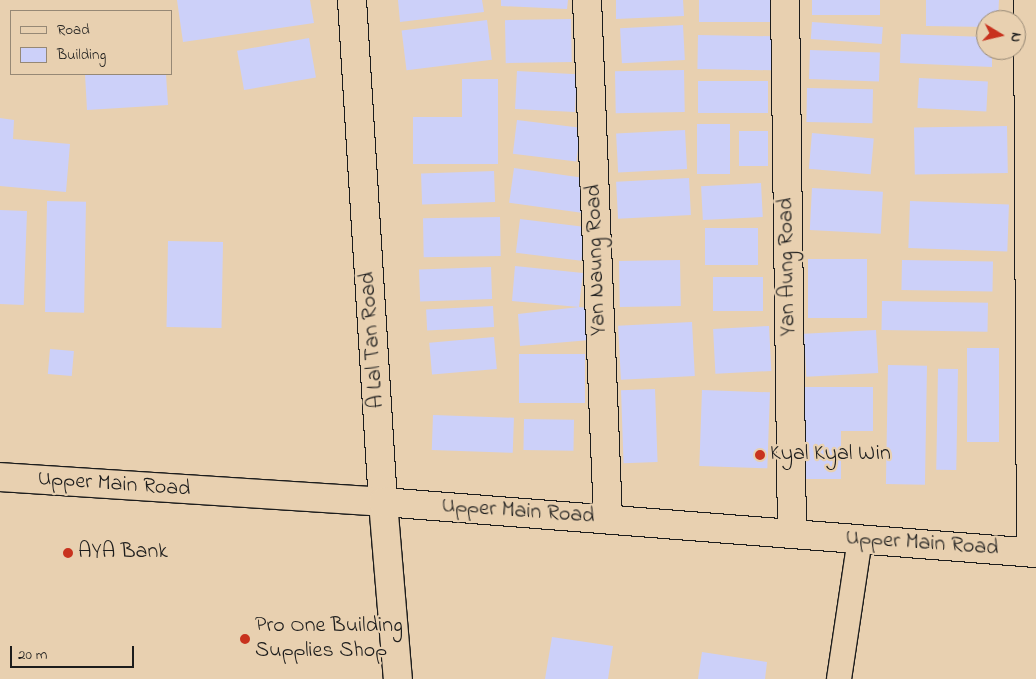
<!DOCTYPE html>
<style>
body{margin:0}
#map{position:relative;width:1036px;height:679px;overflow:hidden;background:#e8d0b0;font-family:"Indie Flower",sans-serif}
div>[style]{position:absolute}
.building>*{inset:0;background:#ccd0f9;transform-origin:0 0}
.roads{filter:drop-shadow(1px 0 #1c1c1c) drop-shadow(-1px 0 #1c1c1c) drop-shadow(0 1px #1c1c1c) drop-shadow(0 -1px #1c1c1c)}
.lane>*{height:24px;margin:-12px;padding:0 12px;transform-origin:12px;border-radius:12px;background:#e8d0b0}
.street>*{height:28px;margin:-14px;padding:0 14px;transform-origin:14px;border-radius:14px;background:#e8d0b0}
.primary>*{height:28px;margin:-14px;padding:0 14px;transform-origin:14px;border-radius:14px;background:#e8d0b0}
.dots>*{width:14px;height:14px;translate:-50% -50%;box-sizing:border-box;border:2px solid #e8d0b0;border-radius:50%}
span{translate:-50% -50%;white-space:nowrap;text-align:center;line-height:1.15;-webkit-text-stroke:4.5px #e8d0b0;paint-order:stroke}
.street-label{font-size:22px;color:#1c1c1c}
.poi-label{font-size:22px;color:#1c1c1c}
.left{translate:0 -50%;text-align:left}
.legend{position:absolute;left:10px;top:10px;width:162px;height:65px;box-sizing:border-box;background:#e8d0b0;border:1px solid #968875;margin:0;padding:6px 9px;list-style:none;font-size:15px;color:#1c1c1c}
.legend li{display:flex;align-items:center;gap:10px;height:25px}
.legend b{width:25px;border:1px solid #968875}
.north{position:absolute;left:976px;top:10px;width:50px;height:50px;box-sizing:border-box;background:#e8d0b0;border:1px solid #968875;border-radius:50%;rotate:99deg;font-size:14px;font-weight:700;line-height:20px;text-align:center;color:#1c1c1c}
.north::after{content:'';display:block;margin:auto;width:18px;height:22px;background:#c8321e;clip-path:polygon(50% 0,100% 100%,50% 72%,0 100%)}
.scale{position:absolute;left:10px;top:646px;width:124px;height:22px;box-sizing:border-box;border:2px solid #1c1c1c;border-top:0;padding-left:6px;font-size:15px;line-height:18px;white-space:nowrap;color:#1c1c1c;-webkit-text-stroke:4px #e8d0b0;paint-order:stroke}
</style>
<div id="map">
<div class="building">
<div style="clip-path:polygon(177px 0,310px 0,314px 23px,183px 42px)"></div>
<div style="clip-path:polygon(398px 0,482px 0,484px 12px,400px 22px)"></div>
<div style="clip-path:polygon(501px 0,568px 0,567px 9px,501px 6px)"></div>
<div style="clip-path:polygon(616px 0,683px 0,684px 16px,616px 19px)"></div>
<div style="left:699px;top:0;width:71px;height:22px"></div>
<div style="left:812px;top:0;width:68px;height:15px"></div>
<div style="clip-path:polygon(926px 0,999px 0,998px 20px,986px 20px,986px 27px,926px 26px)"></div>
<div style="left:571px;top:19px;width:43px;height:66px;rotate:89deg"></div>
<div style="left:487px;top:20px;width:40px;height:86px;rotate:83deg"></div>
<div style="left:812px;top:22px;width:71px;height:17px;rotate:4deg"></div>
<div style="left:683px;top:25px;width:35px;height:63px;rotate:87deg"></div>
<div style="clip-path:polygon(901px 34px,986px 37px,986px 50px,992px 50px,992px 67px,900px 63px)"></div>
<div style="left:698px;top:35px;width:75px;height:34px;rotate:1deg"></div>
<div style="left:309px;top:38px;width:40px;height:73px;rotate:80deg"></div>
<div style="left:810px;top:50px;width:70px;height:29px;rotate:2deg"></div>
<div style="left:684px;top:70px;width:42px;height:69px;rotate:89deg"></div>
<div style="left:517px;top:71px;width:60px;height:38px;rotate:3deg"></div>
<div style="clip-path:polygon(85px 74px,166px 74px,168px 105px,87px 110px)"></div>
<div style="left:919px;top:78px;width:69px;height:30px;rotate:3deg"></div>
<div style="clip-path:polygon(462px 79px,498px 79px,498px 164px,413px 164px,413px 117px,462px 117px)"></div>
<div style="left:698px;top:81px;width:70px;height:32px"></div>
<div style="left:807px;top:88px;width:66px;height:34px;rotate:1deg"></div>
<div style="clip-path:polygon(0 118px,14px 120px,13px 139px,70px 144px,66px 192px,0 186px)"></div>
<div style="left:517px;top:120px;width:64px;height:34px;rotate:7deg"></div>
<div style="left:697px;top:124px;width:33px;height:50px"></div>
<div style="left:1007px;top:126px;width:47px;height:93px;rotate:89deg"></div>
<div style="left:685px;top:130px;width:39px;height:69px;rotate:87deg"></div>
<div style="left:739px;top:131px;width:29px;height:35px"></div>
<div style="left:812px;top:133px;width:62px;height:36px;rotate:5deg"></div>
<div style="left:514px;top:168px;width:73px;height:35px;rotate:8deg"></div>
<div style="left:494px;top:171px;width:31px;height:73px;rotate:88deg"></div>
<div style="left:689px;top:178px;width:37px;height:73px;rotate:87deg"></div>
<div style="left:761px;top:183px;width:34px;height:60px;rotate:87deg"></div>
<div style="left:812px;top:188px;width:71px;height:42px;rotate:3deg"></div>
<div style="left:47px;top:201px;width:39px;height:111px;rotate:1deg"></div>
<div style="left:910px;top:201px;width:99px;height:47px;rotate:2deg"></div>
<div style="left:0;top:210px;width:27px;height:94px;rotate:2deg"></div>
<div style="left:500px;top:217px;width:39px;height:77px;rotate:89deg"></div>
<div style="left:520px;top:219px;width:66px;height:34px;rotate:7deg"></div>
<div style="left:705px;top:228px;width:53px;height:37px"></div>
<div style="left:168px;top:241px;width:55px;height:86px;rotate:1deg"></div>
<div style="left:808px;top:259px;width:59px;height:59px"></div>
<div style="left:680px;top:260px;width:46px;height:61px;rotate:89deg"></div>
<div style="left:902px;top:260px;width:91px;height:30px;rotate:1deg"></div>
<div style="clip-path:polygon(515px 266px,583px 273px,579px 307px,588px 308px,590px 340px,520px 346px,518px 314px,579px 307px,512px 301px)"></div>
<div style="left:491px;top:267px;width:32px;height:72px;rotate:88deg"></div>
<div style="left:763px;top:277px;width:34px;height:50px;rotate:90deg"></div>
<div style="left:882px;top:301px;width:106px;height:29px;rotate:1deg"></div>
<div style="left:493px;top:306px;width:21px;height:67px;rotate:87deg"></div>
<div style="left:692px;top:322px;width:54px;height:74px;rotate:87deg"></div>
<div style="left:769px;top:326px;width:45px;height:56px;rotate:87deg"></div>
<div style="left:876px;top:330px;width:43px;height:72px;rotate:87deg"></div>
<div style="left:494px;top:337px;width:32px;height:65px;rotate:85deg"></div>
<div style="left:967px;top:348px;width:32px;height:94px"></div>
<div style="left:50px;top:349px;width:24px;height:25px;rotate:5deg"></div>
<div style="left:585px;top:354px;width:49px;height:66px;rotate:90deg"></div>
<div style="left:888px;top:365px;width:39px;height:119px;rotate:1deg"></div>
<div style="left:958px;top:369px;width:101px;height:20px;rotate:91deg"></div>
<div style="clip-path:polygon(803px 387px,873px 387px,873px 431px,841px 431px,841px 479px,803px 479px)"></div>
<div style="left:655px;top:389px;width:73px;height:34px;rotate:88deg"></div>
<div style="left:702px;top:390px;width:68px;height:76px;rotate:2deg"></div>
<div style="left:433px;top:415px;width:81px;height:35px;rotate:2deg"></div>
<div style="left:524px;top:419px;width:50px;height:31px;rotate:1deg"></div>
<div style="clip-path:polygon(552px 637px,613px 646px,608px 679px,545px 679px)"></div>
<div style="clip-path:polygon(702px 652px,767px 662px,765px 679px,698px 679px)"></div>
</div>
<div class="roads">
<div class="lane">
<div style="left:839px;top:679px;width:142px;rotate:-81.5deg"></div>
</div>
<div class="street">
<div style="left:352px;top:0;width:503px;rotate:86.47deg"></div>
<div style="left:383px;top:502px;width:178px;rotate:85.2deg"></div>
<div style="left:587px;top:0;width:519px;rotate:87.68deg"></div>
<div style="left:785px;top:0;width:534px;rotate:89.25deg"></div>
<div style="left:1028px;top:0;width:552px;rotate:89.69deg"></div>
</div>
<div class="primary">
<div style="left:0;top:477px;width:384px;rotate:3.7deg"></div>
<div style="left:383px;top:502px;width:655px;rotate:4.47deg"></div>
</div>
</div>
<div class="dots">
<div style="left:760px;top:455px;background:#c8321e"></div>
<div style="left:68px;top:553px;background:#c8321e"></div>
<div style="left:245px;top:639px;background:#c8321e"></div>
</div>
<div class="street-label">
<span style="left:597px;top:260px;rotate:-92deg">Yan Naung Road</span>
<span style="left:788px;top:267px;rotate:-91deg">Yan Aung Road</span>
<span style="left:373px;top:340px;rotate:-94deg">A Lal Tan Road</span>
<span style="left:114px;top:485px;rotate:4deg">Upper Main Road</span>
<span style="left:518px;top:512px;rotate:4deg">Upper Main Road</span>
<span style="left:922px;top:544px;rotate:4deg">Upper Main Road</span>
</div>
<div class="poi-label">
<span class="left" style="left:770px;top:455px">Kyal Kyal Win</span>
<span class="left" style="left:78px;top:553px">AYA Bank</span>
<span class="left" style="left:255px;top:639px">Pro One Building<br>Supplies Shop</span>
</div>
<ul class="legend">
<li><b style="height:6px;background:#e8d0b0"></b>Road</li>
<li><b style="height:14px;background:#ccd0f9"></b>Building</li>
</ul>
<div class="north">N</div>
<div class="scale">20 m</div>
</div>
